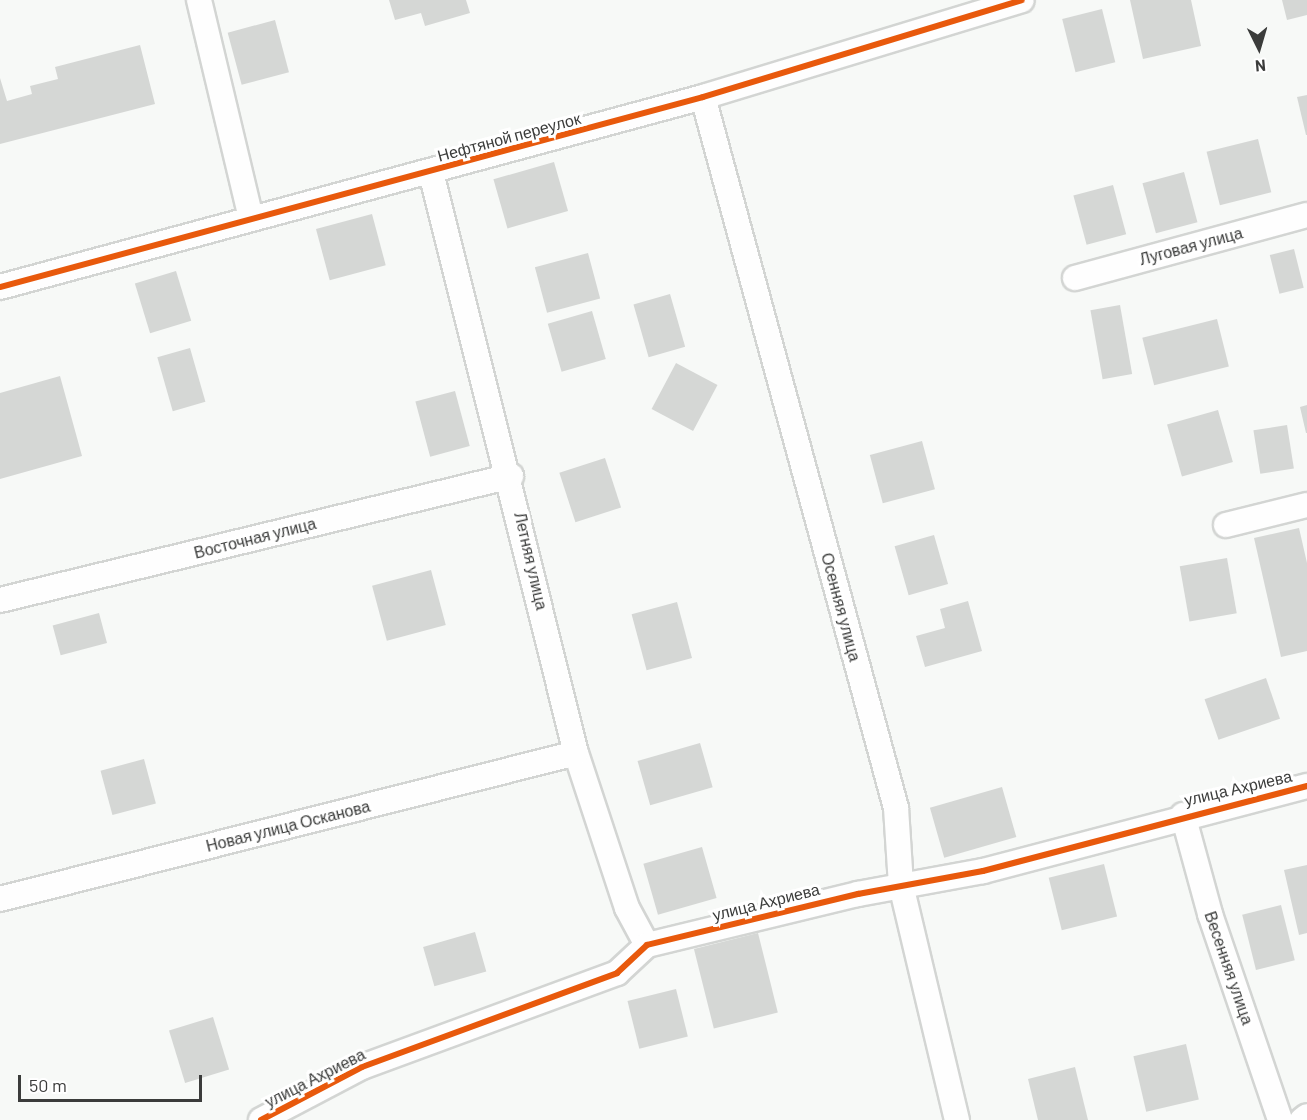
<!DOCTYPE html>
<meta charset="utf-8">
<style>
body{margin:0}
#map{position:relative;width:1307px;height:1120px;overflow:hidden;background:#f7f9f7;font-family:Barlow,sans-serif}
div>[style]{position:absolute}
.building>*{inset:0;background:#d5d7d5;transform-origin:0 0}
.roads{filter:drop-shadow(2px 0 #d3d5d3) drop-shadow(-2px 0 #d3d5d3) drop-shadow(0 2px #d3d5d3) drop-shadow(0 -2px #d3d5d3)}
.minor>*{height:24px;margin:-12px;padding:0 12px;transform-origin:12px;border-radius:12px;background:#fefefe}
.cycleway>*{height:6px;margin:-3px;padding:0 3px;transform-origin:3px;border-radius:3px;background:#e8590c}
span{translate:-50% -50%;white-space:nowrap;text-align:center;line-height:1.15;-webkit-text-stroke:6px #fff;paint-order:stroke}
.street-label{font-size:16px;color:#3b3c3b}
.north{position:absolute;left:1229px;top:18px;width:60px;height:60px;-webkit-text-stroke:4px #fff;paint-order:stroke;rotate:175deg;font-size:16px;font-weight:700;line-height:24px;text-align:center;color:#3b3c3b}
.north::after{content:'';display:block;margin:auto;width:21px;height:27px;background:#3b3c3b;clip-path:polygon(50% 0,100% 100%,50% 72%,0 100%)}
.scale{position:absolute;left:18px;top:1075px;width:184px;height:27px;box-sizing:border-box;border:3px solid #3b3c3b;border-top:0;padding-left:8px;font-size:18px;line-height:21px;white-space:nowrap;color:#3b3c3b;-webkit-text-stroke:4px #fff;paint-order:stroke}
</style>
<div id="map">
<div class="building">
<div style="clip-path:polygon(389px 0,466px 0,470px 13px,425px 26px,421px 13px,395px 20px)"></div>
<div style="clip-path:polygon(1130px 0,1191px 0,1201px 46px,1143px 59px)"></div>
<div style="clip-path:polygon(1282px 0,1307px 0,1307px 15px,1287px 20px)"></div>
<div style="left:1102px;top:9px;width:55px;height:41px;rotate:76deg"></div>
<div style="left:275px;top:20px;width:54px;height:49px;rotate:75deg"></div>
<div style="clip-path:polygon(140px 45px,155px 104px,0 144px,0 78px,7px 101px,32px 94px,30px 86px,58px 79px,55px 67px)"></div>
<div style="clip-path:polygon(1307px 95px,1307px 135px,1306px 135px,1297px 97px)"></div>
<div style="left:1258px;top:139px;width:55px;height:53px;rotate:76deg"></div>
<div style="left:554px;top:162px;width:51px;height:63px;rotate:74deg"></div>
<div style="left:1184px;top:172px;width:52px;height:43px;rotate:75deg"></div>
<div style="left:1113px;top:185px;width:51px;height:41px;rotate:75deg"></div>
<div style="left:372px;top:214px;width:53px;height:58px;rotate:75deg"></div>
<div style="left:1294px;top:249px;width:40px;height:25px;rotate:76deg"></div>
<div style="left:588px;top:253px;width:47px;height:55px;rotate:75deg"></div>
<div style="left:176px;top:271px;width:52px;height:43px;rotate:73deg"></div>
<div style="left:670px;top:294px;width:55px;height:38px;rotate:74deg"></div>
<div style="left:1120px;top:305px;width:70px;height:30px;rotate:80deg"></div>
<div style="left:592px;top:311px;width:50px;height:46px;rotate:74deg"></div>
<div style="left:1217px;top:319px;width:49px;height:77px;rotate:76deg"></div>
<div style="left:190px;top:348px;width:56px;height:34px;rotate:74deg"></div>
<div style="left:676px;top:363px;width:47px;height:52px;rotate:28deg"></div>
<div style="clip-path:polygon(60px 376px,82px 456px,0 479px,0 393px)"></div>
<div style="left:455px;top:391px;width:57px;height:41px;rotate:75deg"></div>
<div style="clip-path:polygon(1307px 405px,1307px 433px,1306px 433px,1300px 407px)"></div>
<div style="left:1218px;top:410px;width:54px;height:53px;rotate:74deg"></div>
<div style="left:1287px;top:425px;width:44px;height:34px;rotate:81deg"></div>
<div style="left:922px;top:441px;width:50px;height:54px;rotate:75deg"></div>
<div style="left:605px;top:458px;width:52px;height:48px;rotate:72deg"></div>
<div style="clip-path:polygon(1299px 528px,1307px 563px,1307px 651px,1281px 657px,1254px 538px)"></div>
<div style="left:934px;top:535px;width:51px;height:41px;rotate:74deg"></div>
<div style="left:1227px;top:558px;width:56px;height:48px;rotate:80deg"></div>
<div style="left:431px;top:570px;width:57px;height:61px;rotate:75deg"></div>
<div style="clip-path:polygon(968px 601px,982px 651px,925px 667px,916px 636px,945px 628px,940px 609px)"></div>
<div style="left:677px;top:602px;width:58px;height:47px;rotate:75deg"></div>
<div style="left:99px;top:613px;width:31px;height:48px;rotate:75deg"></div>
<div style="left:1266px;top:678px;width:43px;height:65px;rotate:71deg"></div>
<div style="left:700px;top:743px;width:46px;height:65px;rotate:74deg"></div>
<div style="left:144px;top:759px;width:46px;height:45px;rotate:75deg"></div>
<div style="left:1002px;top:787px;width:52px;height:75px;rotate:74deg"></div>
<div style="left:702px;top:847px;width:53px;height:61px;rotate:74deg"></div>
<div style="left:1104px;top:864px;width:54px;height:57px;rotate:76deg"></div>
<div style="clip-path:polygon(1307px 865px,1307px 933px,1299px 935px,1284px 870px)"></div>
<div style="left:1281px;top:905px;width:57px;height:40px;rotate:76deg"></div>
<div style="left:475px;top:932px;width:41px;height:54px;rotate:74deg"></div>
<div style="left:758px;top:933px;width:82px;height:66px;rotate:76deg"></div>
<div style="left:676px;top:989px;width:49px;height:50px;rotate:76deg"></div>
<div style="left:213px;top:1017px;width:55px;height:46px;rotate:73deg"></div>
<div style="left:1186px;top:1044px;width:57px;height:54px;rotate:77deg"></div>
<div style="clip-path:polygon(1075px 1067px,1088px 1120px,1038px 1120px,1028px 1079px)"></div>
</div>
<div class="roads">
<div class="minor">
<div style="left:199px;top:0;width:225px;rotate:76.6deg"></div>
<div style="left:703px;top:97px;width:737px;rotate:74.81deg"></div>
<div style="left:896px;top:808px;width:77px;rotate:86.3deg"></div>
<div style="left:901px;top:885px;width:242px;rotate:76.6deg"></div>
<div style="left:431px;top:172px;width:599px;rotate:75.99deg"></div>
<div style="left:576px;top:753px;width:163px;rotate:71.8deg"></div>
<div style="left:627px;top:908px;width:42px;rotate:61.6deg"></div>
<div style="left:1075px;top:278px;width:240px;rotate:-15.2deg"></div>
<div style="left:0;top:287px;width:728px;rotate:-15.12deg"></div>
<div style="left:703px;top:97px;width:333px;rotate:-16.9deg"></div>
<div style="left:1226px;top:525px;width:83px;rotate:-13.9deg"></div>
<div style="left:0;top:600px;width:526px;rotate:-13.64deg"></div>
<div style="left:1183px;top:815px;width:103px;rotate:74.7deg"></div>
<div style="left:1210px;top:914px;width:218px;rotate:71.2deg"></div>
<div style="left:0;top:899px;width:594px;rotate:-14.22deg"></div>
<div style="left:261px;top:1120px;width:114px;rotate:-27.7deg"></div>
<div style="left:362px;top:1067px;width:272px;rotate:-20.2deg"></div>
<div style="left:617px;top:973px;width:41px;rotate:-43deg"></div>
<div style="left:647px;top:945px;width:217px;rotate:-13.6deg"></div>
<div style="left:858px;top:894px;width:127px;rotate:-10.4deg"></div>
<div style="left:983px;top:871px;width:335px;rotate:-14.7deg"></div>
<div style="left:1302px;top:1120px;width:6px;rotate:-39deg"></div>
</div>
</div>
<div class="cycleway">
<div style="left:0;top:287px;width:728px;rotate:-15.12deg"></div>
<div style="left:703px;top:97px;width:333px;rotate:-16.9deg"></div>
<div style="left:261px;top:1120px;width:114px;rotate:-27.7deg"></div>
<div style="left:362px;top:1067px;width:272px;rotate:-20.2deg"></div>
<div style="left:617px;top:973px;width:41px;rotate:-43deg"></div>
<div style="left:647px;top:945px;width:217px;rotate:-13.6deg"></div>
<div style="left:858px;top:894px;width:127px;rotate:-10.4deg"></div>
<div style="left:983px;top:871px;width:335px;rotate:-14.7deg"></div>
</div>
<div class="street-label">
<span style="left:509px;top:137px;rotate:-15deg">Нефтяной переулок</span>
<span style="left:1191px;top:246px;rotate:-15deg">Луговая улица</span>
<span style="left:255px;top:538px;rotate:-14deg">Восточная улица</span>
<span style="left:531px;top:561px;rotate:77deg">Летняя улица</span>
<span style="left:841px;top:607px;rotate:75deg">Осенняя улица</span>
<span style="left:1238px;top:788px;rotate:-13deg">улица Ахриева</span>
<span style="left:288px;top:826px;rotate:-14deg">Новая улица Осканова</span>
<span style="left:766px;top:902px;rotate:-14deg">улица Ахриева</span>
<span style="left:1229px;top:968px;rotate:71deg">Весенняя улица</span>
<span style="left:315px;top:1078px;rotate:-27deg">улица Ахриева</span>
</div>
<div class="north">N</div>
<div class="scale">50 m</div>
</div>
